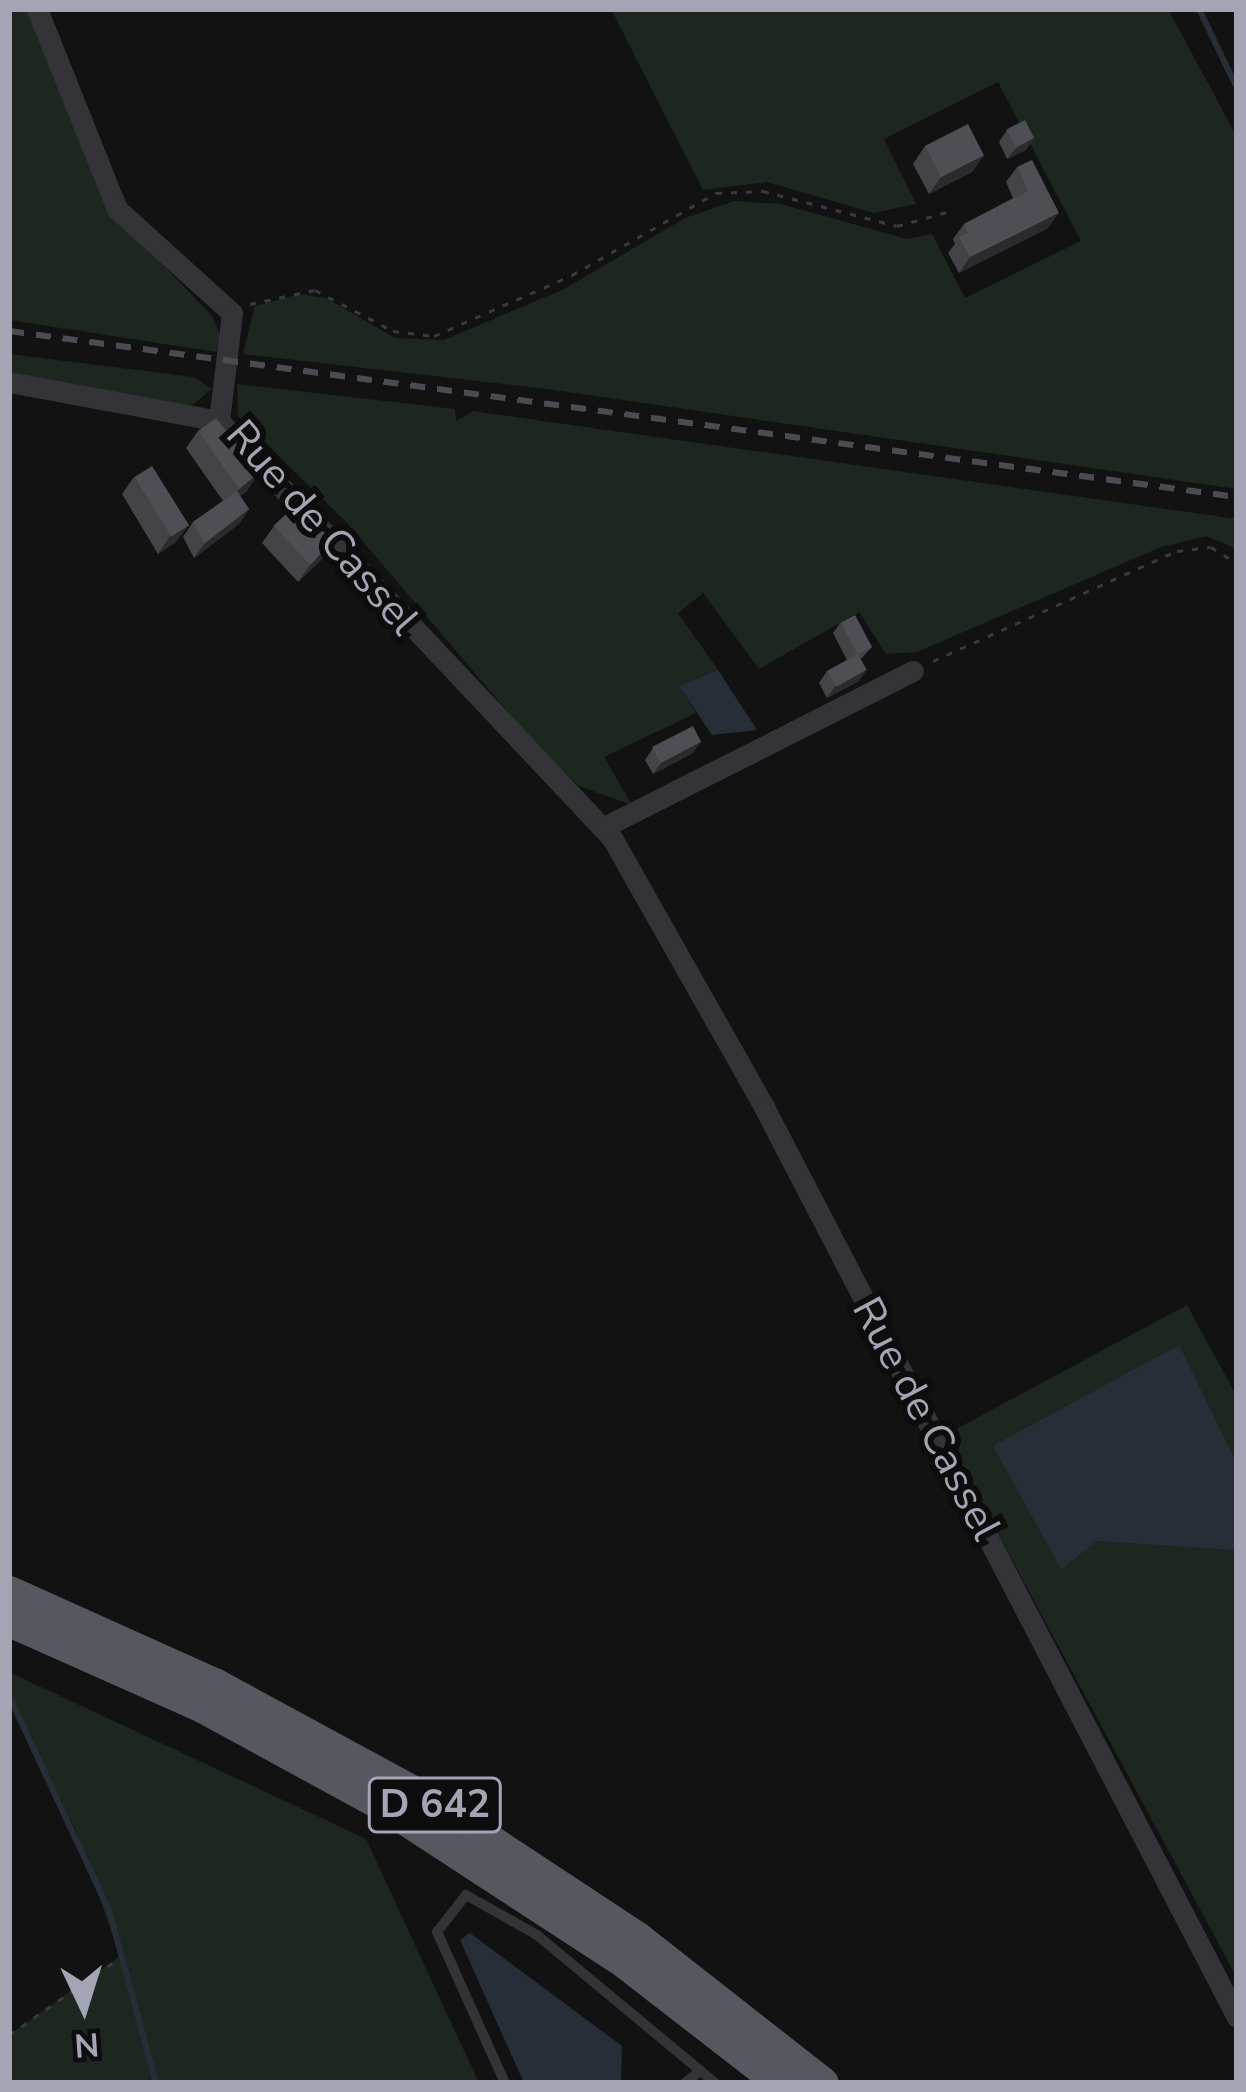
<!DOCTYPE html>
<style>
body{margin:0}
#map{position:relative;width:1246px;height:2092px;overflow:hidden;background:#121213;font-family:"Nunito Sans",sans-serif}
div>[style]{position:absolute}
.green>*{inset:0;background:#1e2620}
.water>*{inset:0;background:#282e37}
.stream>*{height:6px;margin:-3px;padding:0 3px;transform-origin:3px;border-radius:3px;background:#282e37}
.path>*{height:3px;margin-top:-1.5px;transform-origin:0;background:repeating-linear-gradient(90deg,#39393f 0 6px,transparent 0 15px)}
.service>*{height:10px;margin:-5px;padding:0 5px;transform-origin:5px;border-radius:5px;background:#333338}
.minor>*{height:21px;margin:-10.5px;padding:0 10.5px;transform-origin:10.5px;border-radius:10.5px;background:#333338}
.trunk>*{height:33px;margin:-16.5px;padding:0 16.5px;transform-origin:16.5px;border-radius:16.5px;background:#565860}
.rail>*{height:6px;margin-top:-3px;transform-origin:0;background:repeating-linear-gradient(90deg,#4b4c53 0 15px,transparent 0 27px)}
.wall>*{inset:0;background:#434348}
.shaded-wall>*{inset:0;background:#2b2b2e}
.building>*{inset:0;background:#4e4e54;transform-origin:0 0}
span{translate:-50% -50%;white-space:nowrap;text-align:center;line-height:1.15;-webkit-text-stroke:12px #0d0d0e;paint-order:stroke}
.shield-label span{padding:3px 9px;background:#0d0d0e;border:3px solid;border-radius:9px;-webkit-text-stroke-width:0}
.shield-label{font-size:39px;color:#a3a5b4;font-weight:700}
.street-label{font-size:42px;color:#a3a5b4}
.frame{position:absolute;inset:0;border:12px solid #a3a5b4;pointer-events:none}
.north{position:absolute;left:24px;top:1948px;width:120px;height:120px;-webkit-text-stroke:9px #0d0d0e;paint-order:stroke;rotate:176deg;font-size:33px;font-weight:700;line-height:48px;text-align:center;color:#a3a5b4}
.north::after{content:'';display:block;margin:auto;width:42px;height:54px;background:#a3a5b4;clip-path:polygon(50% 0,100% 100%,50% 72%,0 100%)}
</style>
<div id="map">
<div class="green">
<div style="clip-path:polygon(9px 9px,28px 9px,106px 205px,212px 316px,221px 336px,216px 352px,9px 320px)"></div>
<div style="clip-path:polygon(611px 9px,1168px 9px,1237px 137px,1237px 489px,547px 389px,243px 354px,255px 306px,300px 294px,326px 298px,395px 338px,444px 340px,564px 289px,685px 218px,734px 201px,781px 204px,907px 239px,932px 234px,965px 298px,1081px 241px,998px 82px,884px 139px,916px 204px,874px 213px,767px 182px,703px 190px)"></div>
<div style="clip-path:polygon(9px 354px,194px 377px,212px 389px,191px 406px,9px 376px)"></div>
<div style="clip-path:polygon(237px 384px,455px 409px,456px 421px,473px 411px,1237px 519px,1237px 549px,1206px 536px,1161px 547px,917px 652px,886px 654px,859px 612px,759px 669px,703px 593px,678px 613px,718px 670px,679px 686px,696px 713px,604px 757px,632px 805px,579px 786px,535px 744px,348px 524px,238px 416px)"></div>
<div style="clip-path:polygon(1187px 1305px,1237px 1397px,1237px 1978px,945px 1435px)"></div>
<div style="clip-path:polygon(9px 1672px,366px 1839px,479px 2083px,9px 2083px,9px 2035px,120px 1956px,76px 1831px,9px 1695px)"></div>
</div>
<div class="water">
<div style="clip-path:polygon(718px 670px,757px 730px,712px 735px,679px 686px)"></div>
<div style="clip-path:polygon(1179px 1345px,1237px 1464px,1237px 1550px,1097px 1541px,1061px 1569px,993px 1446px)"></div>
<div style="clip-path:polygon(470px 1933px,622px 2046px,621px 2081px,524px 2083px,460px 1940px)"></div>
</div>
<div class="stream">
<div style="left:1199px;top:9px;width:88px;rotate:64.3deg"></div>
<div style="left:9px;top:1696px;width:236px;rotate:65deg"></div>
<div style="left:109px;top:1910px;width:179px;rotate:74.8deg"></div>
</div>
<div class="path">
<div style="left:250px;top:304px;width:66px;rotate:-12.2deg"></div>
<div style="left:315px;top:290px;width:88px;rotate:27.7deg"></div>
<div style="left:393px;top:331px;width:41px;rotate:7deg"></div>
<div style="left:434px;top:336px;width:151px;rotate:-23.8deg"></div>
<div style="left:572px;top:275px;width:166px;rotate:-29.7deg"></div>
<div style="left:716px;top:193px;width:47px;rotate:-2.4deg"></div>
<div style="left:763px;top:191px;width:138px;rotate:14.6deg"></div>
<div style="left:897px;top:226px;width:52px;rotate:-15.6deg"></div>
<div style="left:933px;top:661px;width:268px;rotate:-24.3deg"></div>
<div style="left:1177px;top:551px;width:34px;rotate:-7deg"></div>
<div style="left:1211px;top:547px;width:31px;rotate:32deg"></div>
<div style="left:9px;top:2035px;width:136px;rotate:-34.9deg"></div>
</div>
<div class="service">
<div style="left:505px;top:2083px;width:166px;rotate:-114.2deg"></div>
<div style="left:437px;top:1932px;width:47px;rotate:-51.9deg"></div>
<div style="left:466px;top:1895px;width:81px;rotate:29.4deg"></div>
<div style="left:537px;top:1935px;width:231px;rotate:39.7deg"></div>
<div style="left:685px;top:2083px;width:19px;rotate:-39deg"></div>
</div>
<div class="minor">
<div style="left:37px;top:9px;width:215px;rotate:68.2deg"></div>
<div style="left:117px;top:209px;width:155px;rotate:42.1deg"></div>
<div style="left:232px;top:313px;width:109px;rotate:96.9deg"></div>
<div style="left:9px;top:382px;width:214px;rotate:10.5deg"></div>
<div style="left:219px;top:421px;width:573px;rotate:46.7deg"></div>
<div style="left:612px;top:838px;width:309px;rotate:60.5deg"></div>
<div style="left:764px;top:1107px;width:1026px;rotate:62.54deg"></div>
<div style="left:604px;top:827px;width:346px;rotate:-26.8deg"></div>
</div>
<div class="trunk">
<div style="left:9px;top:1592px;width:225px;rotate:24.2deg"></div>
<div style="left:214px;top:1684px;width:247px;rotate:28.5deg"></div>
<div style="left:431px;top:1802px;width:247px;rotate:33.4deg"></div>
<div style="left:637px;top:1938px;width:235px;rotate:38.1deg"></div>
<div style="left:9px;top:1620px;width:214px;rotate:24deg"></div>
<div style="left:204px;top:1707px;width:211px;rotate:28.6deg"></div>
<div style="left:389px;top:1808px;width:282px;rotate:33.1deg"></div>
<div style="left:625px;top:1962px;width:197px;rotate:37.8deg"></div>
</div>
<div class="rail">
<div style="left:9px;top:331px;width:1239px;rotate:7.7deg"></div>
</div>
<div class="wall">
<div style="clip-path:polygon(1007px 130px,1034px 138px,1026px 150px,1007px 159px,999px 142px)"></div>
<div style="clip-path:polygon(925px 146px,984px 155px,972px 172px,929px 194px,913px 164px)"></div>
<div style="clip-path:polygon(1017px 167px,1048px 228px,959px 273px,948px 253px,955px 244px,953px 239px,964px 224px,1013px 198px,1006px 182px)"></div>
<div style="clip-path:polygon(198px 431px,247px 491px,240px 496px,249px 509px,239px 524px,194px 558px,183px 537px,193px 522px,223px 501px,186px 448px)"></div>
<div style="clip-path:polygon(134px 477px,176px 542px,158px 554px,122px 494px)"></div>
<div style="clip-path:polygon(274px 526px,321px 560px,298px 582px,262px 543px)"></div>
<div style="clip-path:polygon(841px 622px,872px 647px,861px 659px,859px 681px,827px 698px,819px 683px,827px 671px,847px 660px,833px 633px)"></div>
<div style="clip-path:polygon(653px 748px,693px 753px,653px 774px,645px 760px)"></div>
</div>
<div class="shaded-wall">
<div style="clip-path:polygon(1034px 138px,1026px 150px,1007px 159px,1016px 148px)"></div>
<div style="clip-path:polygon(984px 155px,972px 172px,929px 194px,941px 177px)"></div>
<div style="clip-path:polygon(1059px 213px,1048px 228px,959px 273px,970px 257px)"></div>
<div style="clip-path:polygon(259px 473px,247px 491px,226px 506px,239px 489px)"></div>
<div style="clip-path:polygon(249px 509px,239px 524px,194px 558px,205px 543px)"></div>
<div style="clip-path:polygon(189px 525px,176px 542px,158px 554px,170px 536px)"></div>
<div style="clip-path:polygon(333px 543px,321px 560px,298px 582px,310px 565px)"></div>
<div style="clip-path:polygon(867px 670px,859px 681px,827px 698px,835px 686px)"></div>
<div style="clip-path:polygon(701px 742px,693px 753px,653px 774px,661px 763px)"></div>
</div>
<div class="building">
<div style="left:1025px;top:120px;width:20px;height:21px;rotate:63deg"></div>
<div style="left:968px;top:124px;width:35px;height:48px;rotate:63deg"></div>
<div style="clip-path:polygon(1032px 160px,1059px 213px,970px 257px,959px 237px,968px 233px,964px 224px,1028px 191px,1017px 167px)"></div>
<div style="clip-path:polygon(216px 418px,259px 473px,239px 489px,198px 431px)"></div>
<div style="left:152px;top:466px;width:70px;height:21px;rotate:58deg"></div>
<div style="clip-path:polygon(237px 491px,249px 509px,205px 543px,193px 522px)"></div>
<div style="left:297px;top:504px;width:53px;height:32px;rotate:47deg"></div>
<div style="left:855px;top:615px;width:36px;height:16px;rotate:62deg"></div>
<div style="left:858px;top:654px;width:18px;height:35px;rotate:61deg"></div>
<div style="left:693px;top:726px;width:18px;height:46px;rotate:63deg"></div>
</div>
<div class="shield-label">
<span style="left:435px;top:1805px">D 642</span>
</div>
<div class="street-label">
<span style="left:322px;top:528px;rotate:49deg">Rue de Cassel</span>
<span style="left:926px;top:1419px;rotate:62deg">Rue de Cassel</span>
</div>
<div class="frame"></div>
<div class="north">N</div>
</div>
